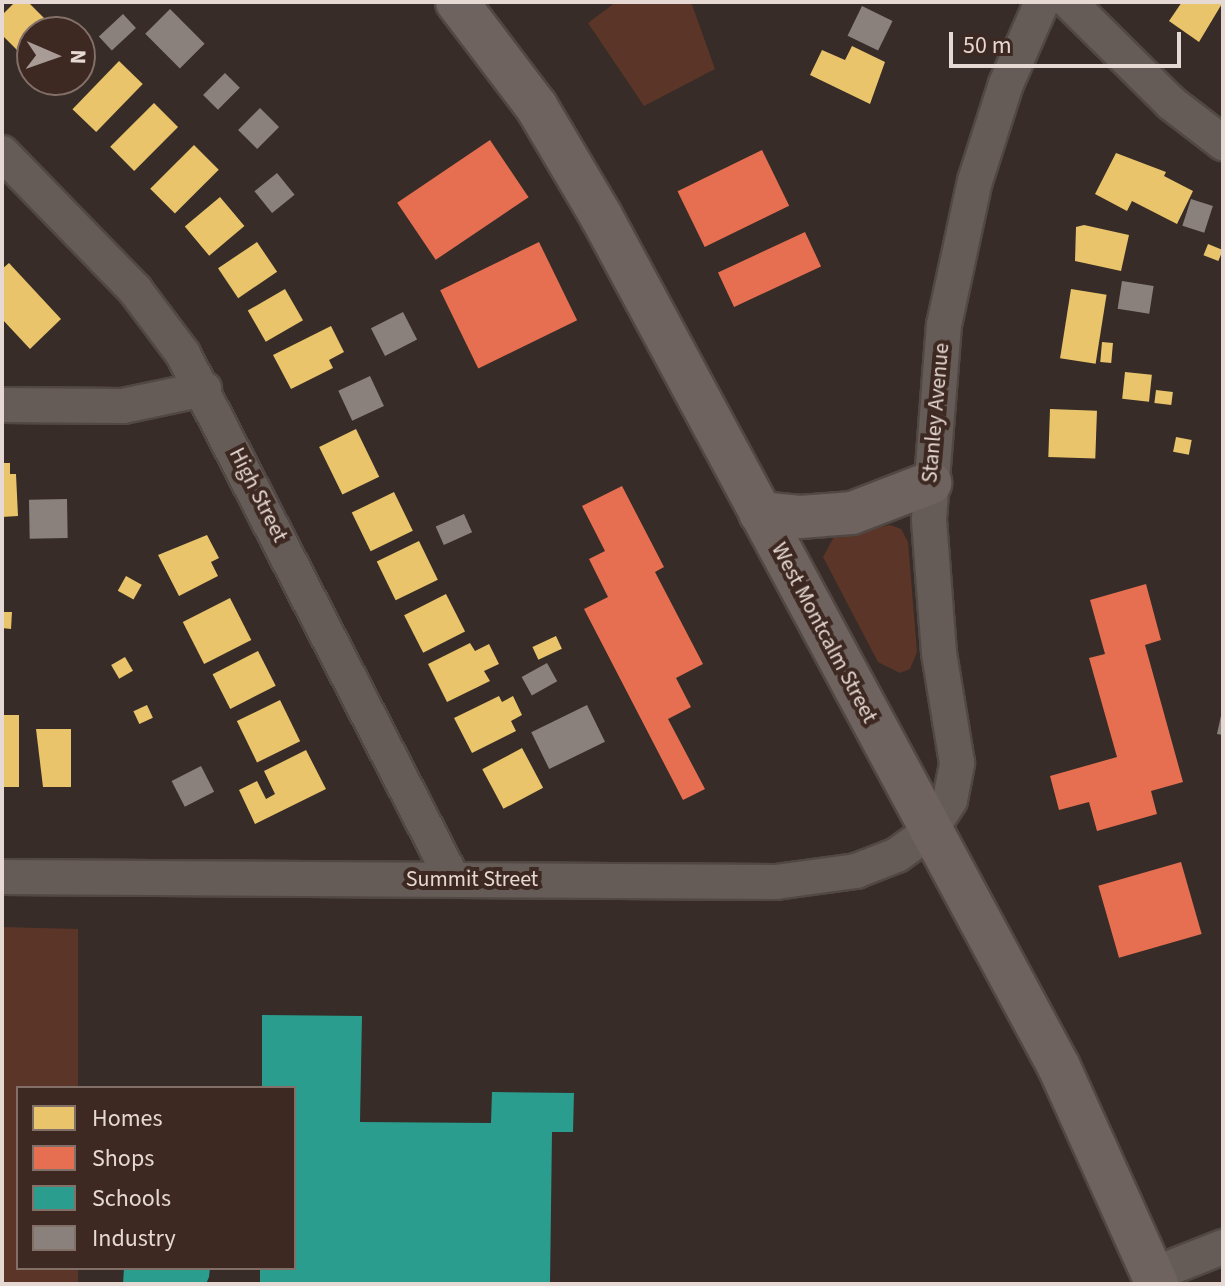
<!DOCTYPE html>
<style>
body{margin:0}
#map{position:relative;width:1225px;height:1286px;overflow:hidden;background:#372c27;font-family:"Source Sans 3",sans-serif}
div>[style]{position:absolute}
.green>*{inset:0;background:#5b3628}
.homes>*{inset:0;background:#e9c46a;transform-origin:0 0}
.shops>*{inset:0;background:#e76f51;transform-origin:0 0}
.schools>*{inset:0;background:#2a9d8f}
.industry>*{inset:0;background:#8a817c;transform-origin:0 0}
.roads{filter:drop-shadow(2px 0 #524843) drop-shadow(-2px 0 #524843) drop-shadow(0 2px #524843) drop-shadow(0 -2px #524843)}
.minor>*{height:34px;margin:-17px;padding:0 17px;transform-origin:17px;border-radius:17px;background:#655c58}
.major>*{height:42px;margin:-21px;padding:0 21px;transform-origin:21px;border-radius:21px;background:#6f635f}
span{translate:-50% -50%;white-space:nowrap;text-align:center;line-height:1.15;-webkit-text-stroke:8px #3d2921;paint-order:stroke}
.street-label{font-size:22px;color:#e6d8d3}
.frame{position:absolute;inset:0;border:4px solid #e6d8d3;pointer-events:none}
.legend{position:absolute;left:16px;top:1086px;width:280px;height:184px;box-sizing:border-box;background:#3d2921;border:2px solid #816f68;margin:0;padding:10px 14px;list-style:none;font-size:24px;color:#e6d8d3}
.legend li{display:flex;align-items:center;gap:16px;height:40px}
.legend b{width:40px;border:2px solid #816f68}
.north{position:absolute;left:16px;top:16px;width:80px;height:80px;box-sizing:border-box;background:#3d2921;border:2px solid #816f68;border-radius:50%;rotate:92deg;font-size:22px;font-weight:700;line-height:32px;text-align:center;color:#e6d8d3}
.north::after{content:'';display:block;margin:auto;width:28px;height:36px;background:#a99c97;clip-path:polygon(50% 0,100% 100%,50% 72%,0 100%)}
.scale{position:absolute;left:949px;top:32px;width:232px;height:36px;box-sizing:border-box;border:4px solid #e6d8d3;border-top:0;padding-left:10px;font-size:24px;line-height:28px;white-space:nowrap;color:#e6d8d3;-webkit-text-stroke:6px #3d2921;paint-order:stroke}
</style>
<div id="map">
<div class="green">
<div style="clip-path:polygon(616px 2px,691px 2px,715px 69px,644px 106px,588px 23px)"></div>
<div style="clip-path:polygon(890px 525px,901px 529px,908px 542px,917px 652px,910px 669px,900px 673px,878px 662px,823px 557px,834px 537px)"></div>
<div style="clip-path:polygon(2px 927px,78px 929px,78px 1088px,18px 1088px,18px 1268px,78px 1268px,78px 1284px,2px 1284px)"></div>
</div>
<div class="homes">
<div style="clip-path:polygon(15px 2px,28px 2px,48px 22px,32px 32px,19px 52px,2px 35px,2px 15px)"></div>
<div style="clip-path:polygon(1182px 2px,1223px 2px,1199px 42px,1169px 21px)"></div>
<div style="clip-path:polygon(852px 46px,885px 62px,870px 104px,810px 75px,822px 50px,845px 60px)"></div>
<div style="left:119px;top:61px;width:33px;height:67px;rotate:44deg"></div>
<div style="clip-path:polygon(49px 80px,66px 80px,58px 89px)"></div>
<div style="left:154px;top:103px;width:34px;height:62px;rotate:45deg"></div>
<div style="left:194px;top:145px;width:35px;height:62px;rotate:45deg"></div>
<div style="clip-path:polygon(1116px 153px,1166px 172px,1164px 176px,1193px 191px,1177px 224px,1132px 201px,1127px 211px,1095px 194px)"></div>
<div style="left:220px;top:197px;width:38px;height:46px;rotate:50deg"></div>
<div style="clip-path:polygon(1084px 225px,1129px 235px,1121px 271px,1075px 261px,1076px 227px)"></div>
<div style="left:257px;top:242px;width:36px;height:47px;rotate:56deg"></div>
<div style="left:1208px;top:244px;width:16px;height:12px;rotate:22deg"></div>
<div style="clip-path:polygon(9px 263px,61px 319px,30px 349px,2px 319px,2px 269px)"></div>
<div style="left:285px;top:289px;width:36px;height:43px;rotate:60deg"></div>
<div style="left:1071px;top:289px;width:36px;height:70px;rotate:9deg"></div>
<div style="clip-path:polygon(331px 326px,344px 352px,329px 360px,333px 368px,291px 389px,273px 355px)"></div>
<div style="left:1102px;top:342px;width:11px;height:20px;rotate:5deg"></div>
<div style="left:1125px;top:372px;width:27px;height:27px;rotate:6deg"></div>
<div style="left:1156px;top:390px;width:17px;height:13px;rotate:7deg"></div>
<div style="left:1050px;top:409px;width:47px;height:48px;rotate:2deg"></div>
<div style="left:356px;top:429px;width:53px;height:41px;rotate:64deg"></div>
<div style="left:1176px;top:437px;width:16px;height:15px;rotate:11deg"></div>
<div style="clip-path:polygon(2px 463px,10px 463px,10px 474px,16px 474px,18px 516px,2px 517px)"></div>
<div style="left:394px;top:492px;width:43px;height:47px;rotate:64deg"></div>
<div style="clip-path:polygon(207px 535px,219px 558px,211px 562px,218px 576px,179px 596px,158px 555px)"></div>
<div style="left:419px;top:541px;width:43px;height:47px;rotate:64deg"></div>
<div style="left:126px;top:576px;width:18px;height:17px;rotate:29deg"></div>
<div style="left:446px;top:594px;width:42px;height:47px;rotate:63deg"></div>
<div style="left:230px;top:598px;width:47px;height:53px;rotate:63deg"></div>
<div style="clip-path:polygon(2px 612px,12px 612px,11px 629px,2px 628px)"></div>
<div style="left:556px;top:636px;width:14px;height:26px;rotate:65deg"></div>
<div style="clip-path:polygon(470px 643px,475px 651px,489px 644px,499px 664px,484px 671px,490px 681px,447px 702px,428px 664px)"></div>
<div style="left:258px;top:651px;width:39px;height:51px;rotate:63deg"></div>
<div style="left:125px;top:657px;width:16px;height:16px;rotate:60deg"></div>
<div style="clip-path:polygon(499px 696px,502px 702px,513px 696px,522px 715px,511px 721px,516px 731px,472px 753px,454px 718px)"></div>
<div style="left:280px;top:700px;width:46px;height:48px;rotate:64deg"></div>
<div style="left:147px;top:705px;width:14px;height:15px;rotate:65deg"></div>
<div style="left:2px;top:715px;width:17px;height:72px"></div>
<div style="clip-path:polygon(36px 729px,71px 729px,71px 787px,43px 787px)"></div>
<div style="left:522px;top:748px;width:45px;height:45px;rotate:62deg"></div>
<div style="clip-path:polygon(306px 750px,326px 789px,255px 824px,239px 790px,257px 781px,266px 799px,275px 794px,264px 771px)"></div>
</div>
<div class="shops">
<div style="left:490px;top:140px;width:69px;height:112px;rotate:56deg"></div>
<div style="left:762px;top:150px;width:62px;height:94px;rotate:64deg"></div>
<div style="left:805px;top:232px;width:38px;height:96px;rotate:65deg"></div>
<div style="left:539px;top:242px;width:87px;height:110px;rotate:64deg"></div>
<div style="clip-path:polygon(622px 486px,664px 567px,655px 572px,703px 664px,676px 678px,691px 707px,668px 719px,705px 789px,683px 800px,584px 609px,608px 597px,589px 559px,605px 551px,582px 506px)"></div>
<div style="clip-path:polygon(1146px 584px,1161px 640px,1145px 645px,1183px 782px,1151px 791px,1157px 814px,1097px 831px,1089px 802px,1059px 810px,1050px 776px,1117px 757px,1089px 658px,1105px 654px,1090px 600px)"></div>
<div style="left:1181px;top:862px;width:75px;height:86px;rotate:74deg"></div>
</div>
<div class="schools">
<div style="clip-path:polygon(262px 1015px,362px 1016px,360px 1122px,491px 1123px,492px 1092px,574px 1093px,573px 1132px,552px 1132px,550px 1284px,260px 1284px,260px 1268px,294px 1268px,294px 1088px,262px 1088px)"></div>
<div style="clip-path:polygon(124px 1268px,210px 1268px,209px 1277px,206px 1284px,123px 1284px)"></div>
</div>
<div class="industry">
<div style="left:862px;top:6px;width:34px;height:33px;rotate:26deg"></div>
<div style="left:170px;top:9px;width:49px;height:35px;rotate:45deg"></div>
<div style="left:123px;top:14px;width:19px;height:33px;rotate:47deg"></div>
<div style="left:225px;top:73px;width:21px;height:31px;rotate:45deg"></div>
<div style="left:260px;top:108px;width:27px;height:31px;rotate:45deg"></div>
<div style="left:277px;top:173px;width:28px;height:29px;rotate:51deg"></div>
<div style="left:1191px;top:199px;width:23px;height:28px;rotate:18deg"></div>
<div style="left:1122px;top:281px;width:32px;height:28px;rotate:9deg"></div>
<div style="left:403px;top:312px;width:31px;height:36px;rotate:63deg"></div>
<div style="left:370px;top:376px;width:33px;height:35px;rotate:65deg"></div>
<div style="left:67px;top:499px;width:39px;height:38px;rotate:89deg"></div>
<div style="left:464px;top:514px;width:20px;height:31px;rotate:66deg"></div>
<div style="left:547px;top:663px;width:21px;height:29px;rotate:61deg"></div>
<div style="left:587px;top:705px;width:41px;height:62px;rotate:64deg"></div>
<div style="clip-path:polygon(1222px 711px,1223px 711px,1223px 735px,1217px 734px)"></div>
<div style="left:201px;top:766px;width:29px;height:33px;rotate:63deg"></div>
</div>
<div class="roads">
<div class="minor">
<div style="left:1069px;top:2px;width:144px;rotate:44.7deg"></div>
<div style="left:1171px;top:103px;width:66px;rotate:37.6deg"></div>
<div style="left:2px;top:153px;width:191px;rotate:45.8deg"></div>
<div style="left:135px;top:290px;width:80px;rotate:53.1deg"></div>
<div style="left:183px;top:354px;width:591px;rotate:62.83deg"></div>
<div style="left:2px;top:405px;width:121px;rotate:0.5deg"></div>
<div style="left:123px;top:406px;width:83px;rotate:-11.9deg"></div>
<div style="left:2px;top:877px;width:774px;rotate:0.37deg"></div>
<div style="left:776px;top:882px;width:81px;rotate:-7.8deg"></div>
<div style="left:856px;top:871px;width:44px;rotate:-21.3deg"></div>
<div style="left:897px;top:855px;width:41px;rotate:-36deg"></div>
<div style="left:930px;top:831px;width:37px;rotate:-57deg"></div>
<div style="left:950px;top:800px;width:38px;rotate:-79deg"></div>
<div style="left:957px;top:763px;width:111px;rotate:-99.3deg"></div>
<div style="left:939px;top:653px;width:134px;rotate:-94.3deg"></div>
<div style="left:929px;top:519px;width:195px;rotate:-85.6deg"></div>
<div style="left:944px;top:325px;width:147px;rotate:-77.9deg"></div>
<div style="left:975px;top:181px;width:102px;rotate:-72.3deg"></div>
<div style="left:1006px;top:84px;width:90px;rotate:-66.3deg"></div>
<div style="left:1154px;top:1274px;width:74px;rotate:-21.4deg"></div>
</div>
<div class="major">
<div style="left:457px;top:2px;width:131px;rotate:52.8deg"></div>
<div style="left:536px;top:106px;width:128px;rotate:59.4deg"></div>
<div style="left:601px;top:216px;width:966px;rotate:61.71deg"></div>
<div style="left:1059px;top:1067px;width:238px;rotate:65.7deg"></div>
<div style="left:760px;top:513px;width:40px;rotate:5.7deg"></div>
<div style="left:800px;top:517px;width:52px;rotate:-4.4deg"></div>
<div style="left:852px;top:513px;width:84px;rotate:-21deg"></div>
</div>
</div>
<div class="street-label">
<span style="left:936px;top:413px;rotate:-85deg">Stanley Avenue</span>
<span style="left:258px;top:495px;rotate:63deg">High Street</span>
<span style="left:824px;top:633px;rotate:62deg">West Montcalm Street</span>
<span style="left:472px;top:880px">Summit Street</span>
</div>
<div class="frame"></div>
<ul class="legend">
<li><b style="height:22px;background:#e9c46a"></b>Homes</li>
<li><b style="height:22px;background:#e76f51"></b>Shops</li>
<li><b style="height:22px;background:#2a9d8f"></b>Schools</li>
<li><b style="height:22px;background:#8a817c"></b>Industry</li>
</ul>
<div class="north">N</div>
<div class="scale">50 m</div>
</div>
